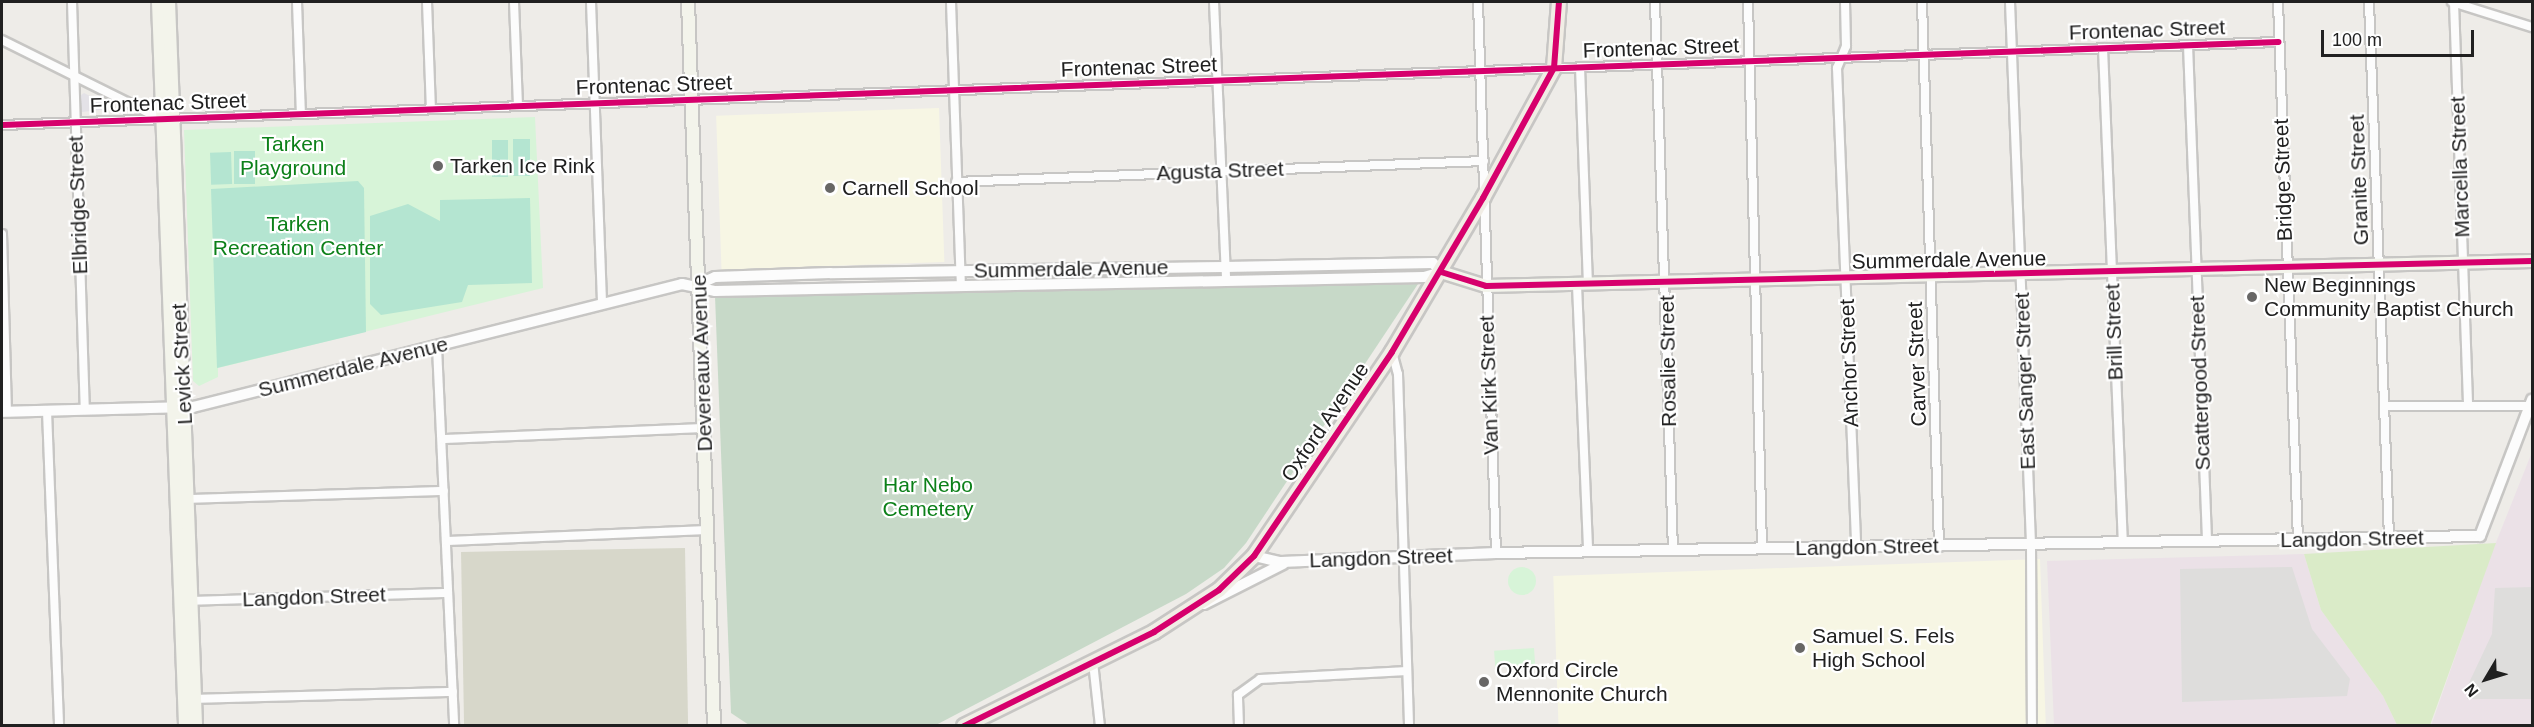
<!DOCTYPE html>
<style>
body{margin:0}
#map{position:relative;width:2534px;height:727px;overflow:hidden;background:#eeece8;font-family:Helvetica,sans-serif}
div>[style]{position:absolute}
.industrial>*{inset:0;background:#ebe1e7}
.education>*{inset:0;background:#f7f6e4;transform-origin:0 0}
.construction>*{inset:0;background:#d7d7ca;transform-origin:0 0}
.grass>*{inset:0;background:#daebc8}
.cemetery>*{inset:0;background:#c7d9c8}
.park>*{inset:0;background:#d7f4d8;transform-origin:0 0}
.round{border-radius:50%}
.pitch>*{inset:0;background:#b4e5d1;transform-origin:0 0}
.parking>*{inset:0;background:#dedddc}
.plaza>*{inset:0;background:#e4e2e7}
.roads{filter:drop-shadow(2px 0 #c7c6c4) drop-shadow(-2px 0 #c7c6c4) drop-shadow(0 2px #c7c6c4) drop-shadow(0 -2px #c7c6c4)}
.minor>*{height:8px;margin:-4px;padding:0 4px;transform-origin:4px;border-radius:4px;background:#fcfcfc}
.tertiary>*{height:10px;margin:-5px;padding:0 5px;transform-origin:5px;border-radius:5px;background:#fcfcfc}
.secondary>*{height:12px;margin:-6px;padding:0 6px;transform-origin:6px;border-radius:6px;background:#f3f4eb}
.primary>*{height:14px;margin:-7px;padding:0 7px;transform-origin:7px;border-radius:7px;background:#f1ede5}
.cycleway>*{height:6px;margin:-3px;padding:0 3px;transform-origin:3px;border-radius:3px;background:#d6006c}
.dots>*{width:16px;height:16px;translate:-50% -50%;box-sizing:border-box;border:3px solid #fff;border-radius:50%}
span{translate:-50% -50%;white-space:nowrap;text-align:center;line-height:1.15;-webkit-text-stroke:4.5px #fff;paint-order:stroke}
.street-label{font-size:21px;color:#202020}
.park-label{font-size:21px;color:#0c8019}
.poi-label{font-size:21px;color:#202020}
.left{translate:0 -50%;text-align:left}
.frame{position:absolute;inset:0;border:3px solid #202020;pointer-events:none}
.north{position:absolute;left:2456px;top:649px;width:60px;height:60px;-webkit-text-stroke:4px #fff;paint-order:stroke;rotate:232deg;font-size:16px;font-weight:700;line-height:24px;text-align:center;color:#202020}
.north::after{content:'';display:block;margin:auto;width:21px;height:27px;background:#202020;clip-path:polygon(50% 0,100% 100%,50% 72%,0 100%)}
.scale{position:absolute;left:2321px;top:30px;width:153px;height:27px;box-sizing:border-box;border:3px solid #202020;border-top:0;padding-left:8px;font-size:18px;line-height:21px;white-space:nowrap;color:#202020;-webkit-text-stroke:4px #fff;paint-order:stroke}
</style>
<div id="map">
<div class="industrial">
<div style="clip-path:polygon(2532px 452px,2532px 725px,2431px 726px,2489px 560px)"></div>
<div style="clip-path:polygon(2304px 554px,2321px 610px,2383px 696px,2397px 725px,2054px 725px,2047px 561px)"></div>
</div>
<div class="education">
<div style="left:939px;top:108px;width:154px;height:223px;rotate:88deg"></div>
<div style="left:2040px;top:559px;width:166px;height:487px;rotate:88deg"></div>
</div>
<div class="construction">
<div style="left:685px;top:548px;width:177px;height:224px;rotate:89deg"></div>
</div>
<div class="grass">
<div style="clip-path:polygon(2496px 543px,2430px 725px,2397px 725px,2383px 696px,2321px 610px,2304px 554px)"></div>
</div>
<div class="cemetery">
<div style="clip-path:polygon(1418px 284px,1246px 543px,1224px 568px,1186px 594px,934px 726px,749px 725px,731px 713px,715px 296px)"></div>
</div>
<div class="park">
<div style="clip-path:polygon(535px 117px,543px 288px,218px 368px,218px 377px,199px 386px,193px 381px,184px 130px)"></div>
<div class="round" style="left:1508px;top:567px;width:28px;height:28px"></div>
<div style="left:1534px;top:648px;width:16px;height:40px;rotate:86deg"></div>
</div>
<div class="pitch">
<div style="left:513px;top:139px;width:17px;height:37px"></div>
<div style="left:492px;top:140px;width:16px;height:37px"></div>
<div style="left:234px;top:151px;width:21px;height:33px"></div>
<div style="left:231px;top:152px;width:32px;height:21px;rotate:88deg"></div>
<div style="clip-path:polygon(358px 181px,364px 188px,366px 332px,217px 368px,211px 189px)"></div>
<div style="clip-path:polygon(530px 198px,532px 283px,468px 285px,462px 302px,381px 315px,370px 304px,370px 216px,408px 204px,440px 221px,440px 200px)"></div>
</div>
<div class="parking">
<div style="clip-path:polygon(2292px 567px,2312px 629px,2350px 679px,2347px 696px,2182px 702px,2180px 569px)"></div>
<div style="clip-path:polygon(2532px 587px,2532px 699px,2467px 699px,2467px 687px,2492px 634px,2495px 588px)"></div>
</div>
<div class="plaza">
<div style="clip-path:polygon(84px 93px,108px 105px,108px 109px,82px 112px,78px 97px)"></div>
</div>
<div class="roads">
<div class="minor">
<div style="left:72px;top:2px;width:407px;rotate:88.2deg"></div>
<div style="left:297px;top:2px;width:112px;rotate:88deg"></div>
<div style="left:427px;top:2px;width:107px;rotate:87.9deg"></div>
<div style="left:514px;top:2px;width:104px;rotate:87.8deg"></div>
<div style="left:591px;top:2px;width:302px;rotate:87.9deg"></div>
<div style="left:951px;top:2px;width:284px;rotate:88deg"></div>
<div style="left:1214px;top:2px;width:279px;rotate:87.5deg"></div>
<div style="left:1478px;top:2px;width:551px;rotate:88.13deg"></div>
<div style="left:1655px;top:2px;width:548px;rotate:88.12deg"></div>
<div style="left:1748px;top:2px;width:546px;rotate:88.53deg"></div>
<div style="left:1845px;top:2px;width:44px;rotate:88.7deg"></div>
<div style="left:1846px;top:46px;width:24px;rotate:112deg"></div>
<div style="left:1837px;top:68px;width:479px;rotate:87.7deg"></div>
<div style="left:1922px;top:2px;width:545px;rotate:88.21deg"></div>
<div style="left:2010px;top:2px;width:542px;rotate:87.78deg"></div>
<div style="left:2031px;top:544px;width:182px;rotate:89.7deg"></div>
<div style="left:2278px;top:2px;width:537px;rotate:87.87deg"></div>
<div style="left:2369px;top:2px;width:536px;rotate:87.86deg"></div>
<div style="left:2452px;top:2px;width:84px;rotate:17.4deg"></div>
<div style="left:2454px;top:2px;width:402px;rotate:88deg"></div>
<div style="left:2px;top:40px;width:175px;rotate:26.4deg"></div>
<div style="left:2188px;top:45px;width:496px;rotate:87.8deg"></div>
<div style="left:2103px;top:48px;width:495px;rotate:87.7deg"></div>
<div style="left:1580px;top:67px;width:217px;rotate:87.9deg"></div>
<div style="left:2px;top:125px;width:2278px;rotate:-2.09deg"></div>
<div style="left:956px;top:182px;width:528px;rotate:-2.28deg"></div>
<div style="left:2px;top:234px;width:177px;rotate:88.4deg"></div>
<div style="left:1577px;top:285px;width:267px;rotate:87.6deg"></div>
<div style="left:437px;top:347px;width:379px;rotate:87.4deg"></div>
<div style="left:1392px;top:352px;width:23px;rotate:75deg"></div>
<div style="left:1398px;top:374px;width:352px;rotate:88.2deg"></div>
<div style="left:2385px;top:406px;width:145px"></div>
<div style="left:47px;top:411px;width:315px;rotate:87.8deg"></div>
<div style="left:443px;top:439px;width:262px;rotate:-2.4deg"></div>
<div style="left:188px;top:499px;width:256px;rotate:-1.8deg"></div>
<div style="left:446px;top:541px;width:263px;rotate:-2.4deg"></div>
<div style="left:188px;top:601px;width:260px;rotate:-1.8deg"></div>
<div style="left:1093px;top:662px;width:64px;rotate:83.8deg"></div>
<div style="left:195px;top:699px;width:258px;rotate:-1.6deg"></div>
<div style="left:1239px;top:726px;width:31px;rotate:-92deg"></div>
<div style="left:1238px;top:695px;width:27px;rotate:-36deg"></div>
<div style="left:1260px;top:679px;width:147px;rotate:-3.1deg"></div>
</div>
<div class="tertiary">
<div style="left:2px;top:412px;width:191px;rotate:-1.5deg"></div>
<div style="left:193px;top:407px;width:504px;rotate:-14.12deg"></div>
<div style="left:682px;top:284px;width:34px;rotate:12deg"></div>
<div style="left:715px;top:291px;width:709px;rotate:-1.13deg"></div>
<div style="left:1424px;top:277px;width:18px;rotate:-16deg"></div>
<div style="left:1441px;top:272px;width:12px;rotate:-132deg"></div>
<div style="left:1433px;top:263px;width:208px;rotate:178.9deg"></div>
<div style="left:1225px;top:267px;width:395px;rotate:179.1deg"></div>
<div style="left:830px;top:273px;width:115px;rotate:178deg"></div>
<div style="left:715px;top:277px;width:17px;rotate:156deg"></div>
<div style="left:1254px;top:556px;width:28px;rotate:13deg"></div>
<div style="left:1281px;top:562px;width:215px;rotate:-2.4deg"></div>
<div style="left:1496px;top:553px;width:984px;rotate:-0.99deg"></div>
<div style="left:2480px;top:536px;width:146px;rotate:-69.1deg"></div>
<div style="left:1204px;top:604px;width:89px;rotate:-26.9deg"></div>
</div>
<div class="secondary">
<div style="left:158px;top:2px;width:725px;rotate:87.86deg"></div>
<div style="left:169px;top:2px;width:725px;rotate:87.86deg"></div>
<div style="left:688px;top:2px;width:724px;rotate:87.94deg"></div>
<div style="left:1441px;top:272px;width:47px;rotate:17.3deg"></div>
<div style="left:1486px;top:286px;width:1046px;rotate:-1.37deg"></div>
</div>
<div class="primary">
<div style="left:964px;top:726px;width:212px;rotate:-26.3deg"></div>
<div style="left:1154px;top:632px;width:77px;rotate:-32.9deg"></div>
<div style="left:1219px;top:590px;width:49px;rotate:-44.2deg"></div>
<div style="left:1254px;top:556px;width:246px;rotate:-55.9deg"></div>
<div style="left:1392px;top:352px;width:179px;rotate:-59.4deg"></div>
<div style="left:1483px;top:198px;width:148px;rotate:-61.4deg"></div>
<div style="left:1554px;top:68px;width:66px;rotate:-85.7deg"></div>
</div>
</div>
<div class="cycleway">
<div style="left:2px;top:125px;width:2278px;rotate:-2.09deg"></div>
<div style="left:1441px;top:272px;width:47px;rotate:17.3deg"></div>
<div style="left:1486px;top:286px;width:1046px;rotate:-1.37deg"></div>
<div style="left:964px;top:726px;width:212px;rotate:-26.3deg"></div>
<div style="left:1154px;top:632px;width:77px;rotate:-32.9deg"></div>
<div style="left:1219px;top:590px;width:49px;rotate:-44.2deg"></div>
<div style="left:1254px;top:556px;width:246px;rotate:-55.9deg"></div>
<div style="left:1392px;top:352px;width:179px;rotate:-59.4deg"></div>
<div style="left:1483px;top:198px;width:148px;rotate:-61.4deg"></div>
<div style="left:1554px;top:68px;width:66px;rotate:-85.7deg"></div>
</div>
<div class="dots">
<div style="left:438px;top:166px;background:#686766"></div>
<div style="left:830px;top:188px;background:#686766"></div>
<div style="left:2252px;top:297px;background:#686766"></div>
<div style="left:1800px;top:648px;background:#686766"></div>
<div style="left:1484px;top:682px;background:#686766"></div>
</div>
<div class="street-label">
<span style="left:2147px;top:30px;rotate:-2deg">Frontenac Street</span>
<span style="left:1661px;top:48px;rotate:-2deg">Frontenac Street</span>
<span style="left:1139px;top:67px;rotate:-2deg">Frontenac Street</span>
<span style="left:654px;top:85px;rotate:-2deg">Frontenac Street</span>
<span style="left:168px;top:103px;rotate:-2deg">Frontenac Street</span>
<span style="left:2460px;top:167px;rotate:-92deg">Marcella Street</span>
<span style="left:1220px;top:171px;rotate:-2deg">Agusta Street</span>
<span style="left:2283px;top:180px;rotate:-92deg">Bridge Street</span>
<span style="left:2359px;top:180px;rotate:-92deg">Granite Street</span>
<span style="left:78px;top:205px;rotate:-92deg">Elbridge Street</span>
<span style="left:1949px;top:260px;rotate:-1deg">Summerdale Avenue</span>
<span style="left:1071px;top:269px;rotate:-1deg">Summerdale Avenue</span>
<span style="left:2114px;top:332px;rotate:-92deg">Brill Street</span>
<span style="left:1668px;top:361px;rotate:-91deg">Rosalie Street</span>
<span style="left:702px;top:363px;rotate:-92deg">Devereaux Avenue</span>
<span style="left:1849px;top:363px;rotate:-92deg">Anchor Street</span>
<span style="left:182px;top:364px;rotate:-93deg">Levick Street</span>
<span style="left:1917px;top:364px;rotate:-92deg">Carver Street</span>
<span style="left:353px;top:367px;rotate:-14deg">Summerdale Avenue</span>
<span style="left:2025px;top:381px;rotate:-92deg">East Sanger Street</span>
<span style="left:2200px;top:383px;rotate:-92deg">Scattergood Street</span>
<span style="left:1489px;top:385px;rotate:-92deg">Van Kirk Street</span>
<span style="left:1325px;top:422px;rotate:-56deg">Oxford Avenue</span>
<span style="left:2352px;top:539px;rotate:-1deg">Langdon Street</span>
<span style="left:1867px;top:547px;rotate:-1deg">Langdon Street</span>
<span style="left:1381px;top:558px;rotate:-2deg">Langdon Street</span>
<span style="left:314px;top:597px;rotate:-2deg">Langdon Street</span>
</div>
<div class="park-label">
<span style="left:293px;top:156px">Tarken<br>Playground</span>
<span style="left:298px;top:236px">Tarken<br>Recreation Center</span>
<span style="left:928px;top:497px">Har Nebo<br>Cemetery</span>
</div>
<div class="poi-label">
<span class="left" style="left:450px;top:166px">Tarken Ice Rink</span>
<span class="left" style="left:842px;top:188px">Carnell School</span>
<span class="left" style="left:2264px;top:297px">New Beginnings<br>Community Baptist Church</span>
<span class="left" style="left:1812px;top:648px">Samuel S. Fels<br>High School</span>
<span class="left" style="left:1496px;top:682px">Oxford Circle<br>Mennonite Church</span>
</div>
<div class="frame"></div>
<div class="north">N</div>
<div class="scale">100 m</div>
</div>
